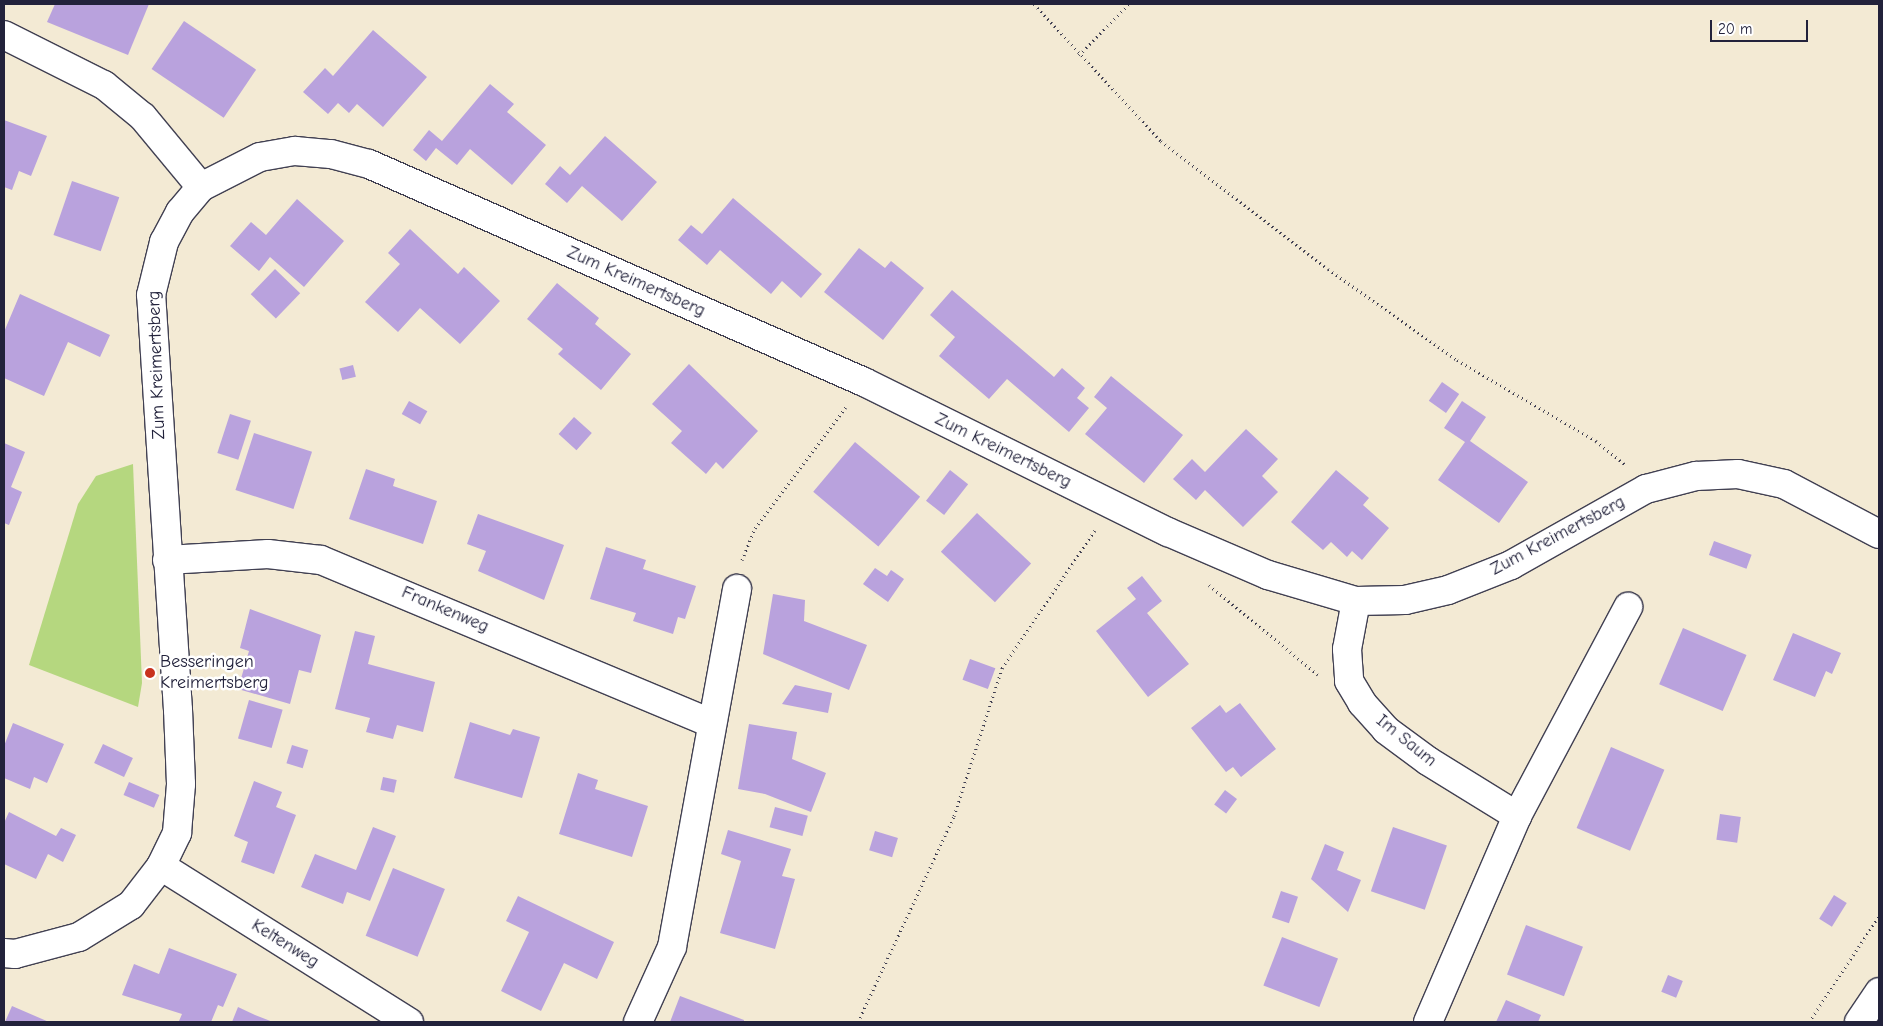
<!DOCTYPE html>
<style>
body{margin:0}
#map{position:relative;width:1883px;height:1026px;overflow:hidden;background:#f3ead4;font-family:"Comic Neue",sans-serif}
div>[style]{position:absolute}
.green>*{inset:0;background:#b5d77f}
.building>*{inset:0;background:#b9a2dd;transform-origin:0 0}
.path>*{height:3px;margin-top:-1.5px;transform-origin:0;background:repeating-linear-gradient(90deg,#414052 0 1px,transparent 0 5px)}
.roads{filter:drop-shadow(1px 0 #414052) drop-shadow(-1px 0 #414052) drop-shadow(0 1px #414052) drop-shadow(0 -1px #414052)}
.minor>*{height:28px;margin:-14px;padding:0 14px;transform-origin:14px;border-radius:14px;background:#fff}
.tertiary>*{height:28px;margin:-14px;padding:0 14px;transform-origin:14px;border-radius:14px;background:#fff}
.dots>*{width:14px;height:14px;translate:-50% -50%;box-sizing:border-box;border:2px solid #fff;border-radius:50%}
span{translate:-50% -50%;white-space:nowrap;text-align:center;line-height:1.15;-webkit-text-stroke:5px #fff;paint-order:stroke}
.street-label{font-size:18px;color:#22223b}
.poi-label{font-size:18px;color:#22223b}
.left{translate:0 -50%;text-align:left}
.frame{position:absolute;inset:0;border:5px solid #22223b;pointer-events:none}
.scale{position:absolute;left:1710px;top:20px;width:98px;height:22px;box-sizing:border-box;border:2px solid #22223b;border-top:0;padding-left:6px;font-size:15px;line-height:18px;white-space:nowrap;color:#22223b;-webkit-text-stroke:4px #fff;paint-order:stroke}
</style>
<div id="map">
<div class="green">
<div style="clip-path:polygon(133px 464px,142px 683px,138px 707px,29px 665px,78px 504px,96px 476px)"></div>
</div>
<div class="building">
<div style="clip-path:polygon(55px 4px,149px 4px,128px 55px,47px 22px)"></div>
<div style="left:184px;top:21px;width:87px;height:58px;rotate:34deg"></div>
<div style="clip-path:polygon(373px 30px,427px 77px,383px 127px,357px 104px,349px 113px,338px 103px,328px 114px,303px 92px,325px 68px,333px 76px)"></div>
<div style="clip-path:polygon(490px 84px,514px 104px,507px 112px,546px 145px,512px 185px,470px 149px,457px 165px,436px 148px,426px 161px,413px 150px,429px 130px,442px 141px)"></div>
<div style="clip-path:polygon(4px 120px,47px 136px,31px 176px,19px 171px,12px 190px,4px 187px)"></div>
<div style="clip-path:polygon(605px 136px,657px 182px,622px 221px,582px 186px,567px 203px,545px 184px,560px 166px,570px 175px)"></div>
<div style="left:72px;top:181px;width:50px;height:57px;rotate:19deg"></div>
<div style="clip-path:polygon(733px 198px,822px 274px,801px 298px,782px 281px,771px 294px,720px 250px,707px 265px,678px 240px,691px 225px,702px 234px)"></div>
<div style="clip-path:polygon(297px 199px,344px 241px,304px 287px,270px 257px,259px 271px,230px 246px,251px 222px,266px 235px)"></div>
<div style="clip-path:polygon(410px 229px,458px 274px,464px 267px,500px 301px,460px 344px,420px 308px,398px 332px,365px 302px,400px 264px,388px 253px)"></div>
<div style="clip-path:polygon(859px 248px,885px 268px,891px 261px,924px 288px,883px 340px,824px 292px)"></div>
<div style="left:275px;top:269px;width:35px;height:35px;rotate:44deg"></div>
<div style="clip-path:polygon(557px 283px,599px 318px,595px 324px,631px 354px,601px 390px,558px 354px,563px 349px,527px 319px)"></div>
<div style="clip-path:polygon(952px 290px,1054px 377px,1062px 368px,1085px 388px,1077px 398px,1089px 408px,1069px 432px,1007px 379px,989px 399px,939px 356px,955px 337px,930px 315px)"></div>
<div style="clip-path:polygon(20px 294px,110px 335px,100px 357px,68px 342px,44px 396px,4px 378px,4px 332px)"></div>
<div style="clip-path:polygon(689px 364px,758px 431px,723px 469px,716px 462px,706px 474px,671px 443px,682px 431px,652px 404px)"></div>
<div style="left:353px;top:365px;width:12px;height:14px;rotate:76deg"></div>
<div style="clip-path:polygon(1111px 376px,1183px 435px,1144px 483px,1085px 434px,1107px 408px,1094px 397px)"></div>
<div style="left:1442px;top:382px;width:21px;height:23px;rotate:35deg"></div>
<div style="left:409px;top:401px;width:21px;height:15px;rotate:29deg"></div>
<div style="clip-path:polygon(1462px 401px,1486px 417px,1470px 441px,1528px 482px,1499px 523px,1438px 480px,1465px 442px,1444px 428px)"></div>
<div style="left:230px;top:414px;width:22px;height:41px;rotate:18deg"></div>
<div style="left:574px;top:417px;width:24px;height:23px;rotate:42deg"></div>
<div style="clip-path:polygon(1246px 429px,1278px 459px,1262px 476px,1278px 492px,1243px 527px,1205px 490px,1196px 500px,1173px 479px,1192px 459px,1205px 472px)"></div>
<div style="left:254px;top:433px;width:61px;height:60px;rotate:18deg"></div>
<div style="left:855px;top:442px;width:85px;height:65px;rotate:40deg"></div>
<div style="clip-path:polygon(4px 443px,25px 452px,11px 487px,22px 492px,9px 525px,4px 523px)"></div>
<div style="clip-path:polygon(366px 469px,395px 479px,393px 486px,437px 501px,423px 544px,349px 519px)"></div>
<div style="left:950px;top:470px;width:23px;height:39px;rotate:38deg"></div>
<div style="clip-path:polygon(1336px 470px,1369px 498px,1363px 505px,1389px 528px,1362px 560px,1352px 551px,1347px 557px,1331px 542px,1323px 550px,1291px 522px)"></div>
<div style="left:977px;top:513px;width:74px;height:53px;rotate:43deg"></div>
<div style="clip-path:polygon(478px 514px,564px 545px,544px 600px,478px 571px,486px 551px,467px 544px)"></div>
<div style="left:1714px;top:541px;width:40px;height:15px;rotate:20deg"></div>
<div style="clip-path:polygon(606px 547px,646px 560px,643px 569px,696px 586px,685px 619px,678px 617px,673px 634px,633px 621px,636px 613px,590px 599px)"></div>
<div style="clip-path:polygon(875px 568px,887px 576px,891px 570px,904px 579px,888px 602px,863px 584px)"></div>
<div style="clip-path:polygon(1142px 576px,1162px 601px,1147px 613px,1189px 664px,1148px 697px,1096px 631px,1136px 599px,1127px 588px)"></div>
<div style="clip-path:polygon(773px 594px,805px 600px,804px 621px,867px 645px,849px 690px,763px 654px)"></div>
<div style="clip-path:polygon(250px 609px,321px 635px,311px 673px,299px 670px,290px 704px,238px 689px,249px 651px,240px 648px)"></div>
<div style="left:1683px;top:628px;width:69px;height:61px;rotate:23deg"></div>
<div style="clip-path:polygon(355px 631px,375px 636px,368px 664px,435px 682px,423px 732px,397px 725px,393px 739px,366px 732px,370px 718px,335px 709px)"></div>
<div style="clip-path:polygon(1793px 633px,1841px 653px,1832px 674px,1826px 671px,1815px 697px,1773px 680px)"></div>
<div style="left:970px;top:659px;width:27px;height:22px;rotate:20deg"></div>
<div style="clip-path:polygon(795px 685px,832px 693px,828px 713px,782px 704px)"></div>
<div style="left:249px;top:700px;width:35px;height:40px;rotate:16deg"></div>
<div style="clip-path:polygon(1240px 703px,1276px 749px,1241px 777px,1233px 767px,1226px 772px,1191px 728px,1220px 705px,1226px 713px)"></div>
<div style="clip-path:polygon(470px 722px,510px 735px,513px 729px,540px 737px,522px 798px,454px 778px)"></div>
<div style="clip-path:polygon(13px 723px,64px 744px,47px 783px,34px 777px,30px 789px,4px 778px,4px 746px)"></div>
<div style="clip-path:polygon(749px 724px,797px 732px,792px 759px,826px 773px,811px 812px,765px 794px,738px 789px)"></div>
<div style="left:103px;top:744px;width:33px;height:21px;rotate:25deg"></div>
<div style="left:292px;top:745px;width:17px;height:19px;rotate:17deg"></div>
<div style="left:1611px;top:747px;width:58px;height:88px;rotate:23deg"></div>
<div style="clip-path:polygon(578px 773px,598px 780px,595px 789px,648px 806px,632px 857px,559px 834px)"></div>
<div style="left:383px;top:777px;width:14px;height:13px;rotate:12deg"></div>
<div style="clip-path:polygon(254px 781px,282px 792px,276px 807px,296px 815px,274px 874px,241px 862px,248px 842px,234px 836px)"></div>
<div style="left:129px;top:782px;width:33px;height:14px;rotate:23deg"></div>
<div style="left:1225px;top:790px;width:15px;height:18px;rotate:37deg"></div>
<div style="left:775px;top:807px;width:34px;height:21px;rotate:15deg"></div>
<div style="clip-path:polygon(9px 812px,56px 836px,61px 828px,76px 835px,63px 862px,48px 854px,36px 879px,4px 864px,4px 823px)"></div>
<div style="left:1720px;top:814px;width:21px;height:26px;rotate:8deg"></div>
<div style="clip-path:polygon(373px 827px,396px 836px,370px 901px,347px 892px,343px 904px,301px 887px,315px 854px,356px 870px)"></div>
<div style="left:1393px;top:827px;width:57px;height:68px;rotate:19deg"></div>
<div style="clip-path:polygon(728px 830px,791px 849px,782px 876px,795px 879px,775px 949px,720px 933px,741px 861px,721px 854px)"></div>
<div style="left:875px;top:831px;width:24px;height:20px;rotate:17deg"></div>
<div style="clip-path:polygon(1325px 844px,1344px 852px,1337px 870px,1361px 880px,1348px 912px,1311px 879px)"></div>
<div style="left:393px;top:868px;width:56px;height:73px;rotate:22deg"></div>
<div style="left:1281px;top:891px;width:18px;height:28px;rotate:19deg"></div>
<div style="left:1834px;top:895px;width:15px;height:28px;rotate:32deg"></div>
<div style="clip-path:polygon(518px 896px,614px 942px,597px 979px,564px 963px,541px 1011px,501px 991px,529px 932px,506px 921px)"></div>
<div style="left:1526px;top:925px;width:61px;height:53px;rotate:21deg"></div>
<div style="left:1282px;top:937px;width:60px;height:52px;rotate:21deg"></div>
<div style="clip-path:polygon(169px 948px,237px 974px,223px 1007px,218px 1005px,211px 1022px,183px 1022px,179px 1021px,182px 1014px,122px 995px,134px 964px,159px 974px)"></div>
<div style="left:1668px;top:975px;width:16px;height:18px;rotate:22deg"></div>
<div style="clip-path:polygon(680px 996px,744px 1020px,744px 1022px,670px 1022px)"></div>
<div style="clip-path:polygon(1506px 1000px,1541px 1015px,1538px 1022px,1496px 1022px)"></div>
<div style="clip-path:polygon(12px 1006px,49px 1022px,5px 1022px)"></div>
<div style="clip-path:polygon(238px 1007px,255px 1015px,273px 1022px,232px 1022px)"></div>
</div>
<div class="path">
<div style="left:1034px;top:4px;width:187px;rotate:47.2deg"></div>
<div style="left:1161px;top:141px;width:210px;rotate:37.5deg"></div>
<div style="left:1328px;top:269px;width:158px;rotate:35.2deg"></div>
<div style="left:1457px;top:360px;width:161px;rotate:30.2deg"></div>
<div style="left:1596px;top:441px;width:38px;rotate:39deg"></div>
<div style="left:1079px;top:55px;width:71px;rotate:-45.6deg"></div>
<div style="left:742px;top:560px;width:35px;rotate:-68deg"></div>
<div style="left:755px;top:528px;width:151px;rotate:-53.1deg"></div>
<div style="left:1209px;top:585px;width:141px;rotate:39.5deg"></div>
<div style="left:858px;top:1022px;width:227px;rotate:-65deg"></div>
<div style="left:954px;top:816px;width:156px;rotate:-72deg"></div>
<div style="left:1002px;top:668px;width:166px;rotate:-56deg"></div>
<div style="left:1809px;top:1022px;width:127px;rotate:-56.6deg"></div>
</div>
<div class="roads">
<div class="minor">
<div style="left:4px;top:35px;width:112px;rotate:26.6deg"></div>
<div style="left:104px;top:85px;width:50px;rotate:39.4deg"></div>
<div style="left:143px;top:117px;width:91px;rotate:50.4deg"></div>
<div style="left:167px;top:560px;width:101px;rotate:-3.4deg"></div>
<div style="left:268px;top:554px;width:53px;rotate:6.5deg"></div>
<div style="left:321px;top:560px;width:423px;rotate:22.7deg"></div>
<div style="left:1356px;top:601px;width:49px;rotate:100.6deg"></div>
<div style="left:1347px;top:649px;width:32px;rotate:86deg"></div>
<div style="left:1349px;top:681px;width:26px;rotate:59deg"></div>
<div style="left:1362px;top:703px;width:36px;rotate:48deg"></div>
<div style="left:1386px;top:730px;width:52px;rotate:36.4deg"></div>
<div style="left:1428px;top:761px;width:105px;rotate:31.7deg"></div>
<div style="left:161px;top:866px;width:293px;rotate:32.2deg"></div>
<div style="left:4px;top:953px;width:11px;rotate:5deg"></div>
<div style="left:15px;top:954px;width:66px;rotate:-14.9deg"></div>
<div style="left:79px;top:937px;width:61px;rotate:-31.6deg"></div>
<div style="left:131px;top:905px;width:49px;rotate:-52.4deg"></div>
<div style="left:161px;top:866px;width:37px;rotate:-64deg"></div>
<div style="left:177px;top:833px;width:49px;rotate:-85.3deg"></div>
<div style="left:181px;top:784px;width:74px;rotate:-92.3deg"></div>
<div style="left:178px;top:710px;width:416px;rotate:-93.7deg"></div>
<div style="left:151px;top:295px;width:55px;rotate:-76.2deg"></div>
<div style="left:164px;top:242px;width:34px;rotate:-62deg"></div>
<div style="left:180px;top:212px;width:33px;rotate:-50deg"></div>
<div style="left:201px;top:187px;width:66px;rotate:-27deg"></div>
<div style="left:260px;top:157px;width:36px;rotate:-10deg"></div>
<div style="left:295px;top:151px;width:36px;rotate:5deg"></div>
<div style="left:331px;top:154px;width:39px;rotate:15deg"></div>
<div style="left:369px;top:164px;width:541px;rotate:23.77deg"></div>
<div style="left:864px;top:382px;width:339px;rotate:26.3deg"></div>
<div style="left:1168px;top:532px;width:109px;rotate:23.3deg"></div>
<div style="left:1268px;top:575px;width:92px;rotate:16.5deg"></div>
<div style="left:1356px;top:601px;width:49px;rotate:-1.2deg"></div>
<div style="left:1405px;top:600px;width:44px;rotate:-13.1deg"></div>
<div style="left:1448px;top:590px;width:68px;rotate:-21.6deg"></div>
<div style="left:1511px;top:565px;width:155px;rotate:-29.4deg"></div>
<div style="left:1646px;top:489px;width:52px;rotate:-14.6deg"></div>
<div style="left:1696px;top:476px;width:42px;rotate:-2.7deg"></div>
<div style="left:1738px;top:474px;width:47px;rotate:12.3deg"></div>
<div style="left:1784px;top:484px;width:107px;rotate:27.8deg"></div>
<div style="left:638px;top:1022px;width:82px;rotate:-65.6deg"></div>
<div style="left:672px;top:947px;width:364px;rotate:-79.7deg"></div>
<div style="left:1428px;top:1022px;width:224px;rotate:-66.6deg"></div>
<div style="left:1517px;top:816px;width:237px;rotate:-62deg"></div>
</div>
<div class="tertiary">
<div style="left:1859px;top:1022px;width:36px;rotate:-56deg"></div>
</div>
</div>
<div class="dots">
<div style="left:150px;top:673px;background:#c8321e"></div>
</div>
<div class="street-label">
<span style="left:636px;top:282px;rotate:24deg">Zum Kreimertsberg</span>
<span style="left:157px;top:365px;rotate:-92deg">Zum Kreimertsberg</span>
<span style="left:1003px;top:451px;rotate:26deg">Zum Kreimertsberg</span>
<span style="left:1558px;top:536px;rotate:-28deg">Zum Kreimertsberg</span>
<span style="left:445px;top:610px;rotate:23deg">Frankenweg</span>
<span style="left:1406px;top:741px;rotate:39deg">Im Saum</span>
<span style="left:285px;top:944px;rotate:32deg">Keltenweg</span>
</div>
<div class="poi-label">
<span class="left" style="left:160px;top:673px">Besseringen<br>Kreimertsberg</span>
</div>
<div class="frame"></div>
<div class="scale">20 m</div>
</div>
